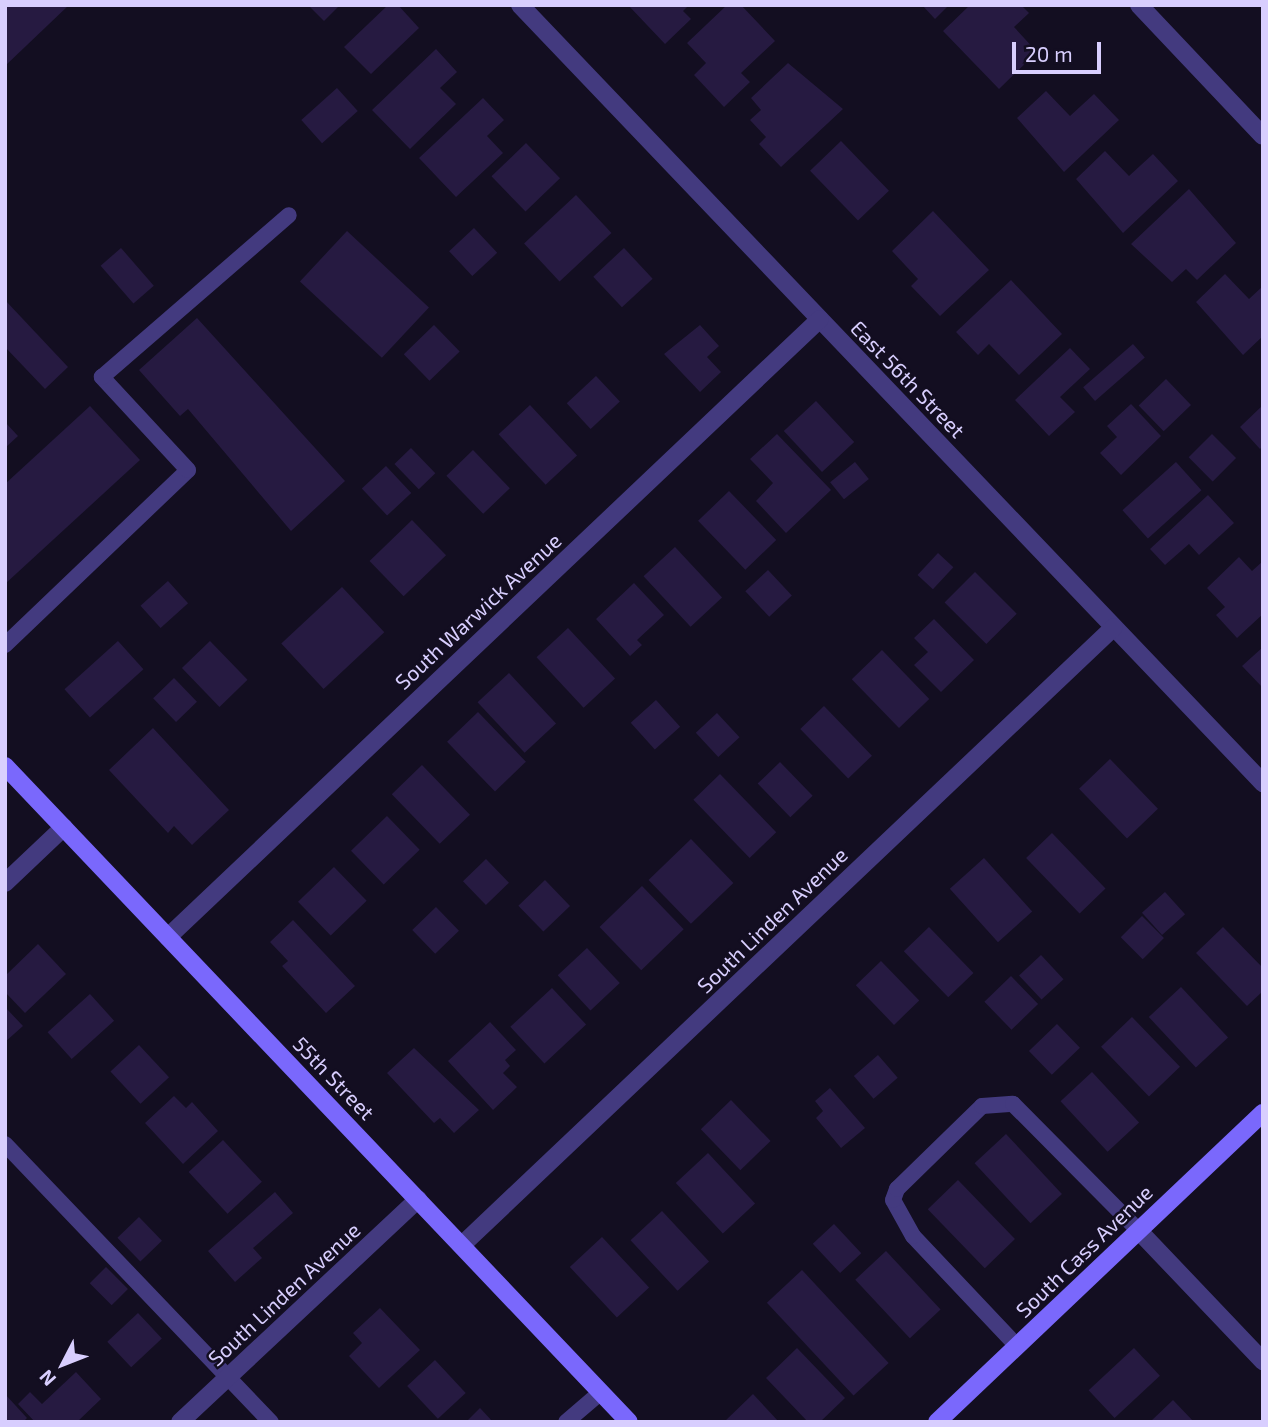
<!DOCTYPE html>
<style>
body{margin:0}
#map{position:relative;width:1268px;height:1427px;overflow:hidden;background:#130e21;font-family:"Exo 2",sans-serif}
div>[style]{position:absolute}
.building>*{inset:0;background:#261a41;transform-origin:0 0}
.lane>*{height:16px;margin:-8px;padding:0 8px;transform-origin:8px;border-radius:8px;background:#433a7f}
.street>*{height:18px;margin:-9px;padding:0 9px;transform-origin:9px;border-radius:9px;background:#433a7f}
.secondary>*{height:18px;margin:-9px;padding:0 9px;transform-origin:9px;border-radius:9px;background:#7a68fc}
span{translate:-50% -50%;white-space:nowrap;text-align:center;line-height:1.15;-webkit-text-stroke:5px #130e21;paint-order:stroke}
.street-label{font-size:21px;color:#d8cefe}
.frame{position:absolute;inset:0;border:7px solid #d8cefe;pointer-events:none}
.north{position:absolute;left:28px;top:1329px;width:70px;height:70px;-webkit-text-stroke:5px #130e21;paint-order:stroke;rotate:228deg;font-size:19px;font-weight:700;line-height:28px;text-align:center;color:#d8cefe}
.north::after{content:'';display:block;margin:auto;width:24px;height:32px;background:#d8cefe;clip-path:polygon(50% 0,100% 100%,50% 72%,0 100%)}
.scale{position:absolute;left:1012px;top:42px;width:89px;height:32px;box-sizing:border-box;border:4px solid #d8cefe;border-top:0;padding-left:9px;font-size:21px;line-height:24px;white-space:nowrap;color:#d8cefe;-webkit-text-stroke:5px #130e21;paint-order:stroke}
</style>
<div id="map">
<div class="building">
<div style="clip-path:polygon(5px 5px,69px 5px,5px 66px)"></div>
<div style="clip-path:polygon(308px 5px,340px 5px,324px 21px)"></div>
<div style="clip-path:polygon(388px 5px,398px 5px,419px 28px,371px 74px,344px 47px)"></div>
<div style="clip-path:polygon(628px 5px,689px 5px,683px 11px,691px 19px,665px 44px)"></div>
<div style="clip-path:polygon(727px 5px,741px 5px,775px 41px,741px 73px,750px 82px,724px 107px,694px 75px,706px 63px,687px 43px)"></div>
<div style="clip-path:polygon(922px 5px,949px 5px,935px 19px)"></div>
<div style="clip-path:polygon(970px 5px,1021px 5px,1029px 13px,1014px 27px,1037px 52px,999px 89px,943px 31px)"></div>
<div style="clip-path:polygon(436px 49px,457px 72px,440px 88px,456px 104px,410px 149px,372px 110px)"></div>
<div style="clip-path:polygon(788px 63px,843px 109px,781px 167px,759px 144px,766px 137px,750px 120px,761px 110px,751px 98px)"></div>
<div style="left:337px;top:88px;width:31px;height:48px;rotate:48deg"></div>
<div style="clip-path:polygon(1046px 91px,1070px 116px,1094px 94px,1119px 120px,1064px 172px,1017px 118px)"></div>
<div style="clip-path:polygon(483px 98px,504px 120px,487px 136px,503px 153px,456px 197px,419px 158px)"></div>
<div style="left:841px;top:141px;width:69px;height:43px;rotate:46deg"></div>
<div style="left:526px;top:143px;width:49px;height:48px;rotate:46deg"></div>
<div style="clip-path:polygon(1105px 151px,1129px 176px,1153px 154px,1178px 181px,1123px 233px,1076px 179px)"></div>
<div style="clip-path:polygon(1189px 189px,1236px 243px,1197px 280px,1186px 269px,1172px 282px,1131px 244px)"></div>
<div style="left:576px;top:195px;width:52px;height:71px;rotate:47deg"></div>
<div style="clip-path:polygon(933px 211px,989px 270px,940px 316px,911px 286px,918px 279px,892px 251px)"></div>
<div style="left:474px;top:228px;width:34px;height:34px;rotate:47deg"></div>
<div style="left:347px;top:231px;width:112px;height:69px;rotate:43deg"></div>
<div style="left:121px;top:248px;width:50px;height:27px;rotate:49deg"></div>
<div style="left:624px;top:248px;width:42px;height:42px;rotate:47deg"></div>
<div style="clip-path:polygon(1225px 274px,1249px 299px,1263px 286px,1263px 336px,1243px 355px,1196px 302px)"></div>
<div style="clip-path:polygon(1011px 280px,1062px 334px,1019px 375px,989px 344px,978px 355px,956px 332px)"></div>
<div style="clip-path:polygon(5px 300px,68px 367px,45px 389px,5px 347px)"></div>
<div style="clip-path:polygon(197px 318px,345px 481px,291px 531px,188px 409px,180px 416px,139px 370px)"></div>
<div style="left:434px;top:325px;width:37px;height:42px;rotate:46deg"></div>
<div style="clip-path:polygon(700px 325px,719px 346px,707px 357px,721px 372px,700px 392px,664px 354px)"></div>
<div style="left:1133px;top:344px;width:18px;height:66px;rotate:49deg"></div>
<div style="clip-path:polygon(1070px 348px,1090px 369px,1060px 397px,1075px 412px,1049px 436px,1015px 400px)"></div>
<div style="left:596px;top:376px;width:35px;height:40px;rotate:47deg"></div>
<div style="left:1166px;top:379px;width:36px;height:38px;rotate:46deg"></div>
<div style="left:816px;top:401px;width:56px;height:44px;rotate:47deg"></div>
<div style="clip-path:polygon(1131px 404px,1161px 436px,1121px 475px,1100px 453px,1117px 437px,1107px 426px)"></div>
<div style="left:530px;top:405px;width:69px;height:43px;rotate:47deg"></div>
<div style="clip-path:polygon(1263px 405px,1263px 446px,1260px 449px,1240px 427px)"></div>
<div style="clip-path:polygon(90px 406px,140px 460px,5px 584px,5px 484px)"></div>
<div style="clip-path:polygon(5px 422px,18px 436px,5px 448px)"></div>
<div style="clip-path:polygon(777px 434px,831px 490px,786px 533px,756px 501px,773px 483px,750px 459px)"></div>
<div style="left:1212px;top:434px;width:34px;height:33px;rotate:45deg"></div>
<div style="left:411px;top:448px;width:35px;height:23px;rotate:46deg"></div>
<div style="left:473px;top:450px;width:53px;height:37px;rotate:46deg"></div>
<div style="left:855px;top:462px;width:22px;height:32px;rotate:51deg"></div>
<div style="left:1176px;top:462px;width:38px;height:72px;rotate:48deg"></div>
<div style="left:386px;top:466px;width:37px;height:33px;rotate:47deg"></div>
<div style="left:729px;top:491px;width:68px;height:43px;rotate:46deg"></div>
<div style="clip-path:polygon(1208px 495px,1234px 523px,1199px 555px,1189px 544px,1165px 565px,1150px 549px)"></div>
<div style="left:412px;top:520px;width:49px;height:59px;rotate:46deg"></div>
<div style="left:675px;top:547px;width:69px;height:43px;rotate:47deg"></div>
<div style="left:938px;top:553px;width:21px;height:30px;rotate:43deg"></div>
<div style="clip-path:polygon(1239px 557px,1252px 571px,1263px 561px,1263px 614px,1237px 638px,1216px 615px,1225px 607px,1207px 588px)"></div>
<div style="left:768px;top:570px;width:35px;height:31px;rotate:47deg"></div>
<div style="left:975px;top:572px;width:59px;height:43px;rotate:45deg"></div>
<div style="left:168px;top:581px;width:30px;height:37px;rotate:48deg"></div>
<div style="clip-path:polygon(634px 583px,664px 615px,637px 640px,642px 645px,630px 656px,596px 619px)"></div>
<div style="left:342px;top:587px;width:62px;height:83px;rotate:47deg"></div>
<div style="clip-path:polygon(934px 619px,974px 660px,941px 692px,914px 665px,928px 652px,914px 638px)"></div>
<div style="left:568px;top:628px;width:69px;height:43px;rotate:47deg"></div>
<div style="left:118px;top:641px;width:38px;height:72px;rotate:48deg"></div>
<div style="left:210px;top:641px;width:54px;height:39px;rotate:46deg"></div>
<div style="clip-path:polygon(1263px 647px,1263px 688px,1242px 666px)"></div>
<div style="left:882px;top:650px;width:68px;height:42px;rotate:46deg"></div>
<div style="left:509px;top:673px;width:69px;height:43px;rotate:47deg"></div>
<div style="left:174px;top:678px;width:33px;height:29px;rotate:46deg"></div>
<div style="left:656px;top:700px;width:36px;height:34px;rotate:48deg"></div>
<div style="left:824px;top:706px;width:69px;height:33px;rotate:46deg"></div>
<div style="left:478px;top:712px;width:69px;height:43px;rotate:46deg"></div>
<div style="left:717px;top:713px;width:33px;height:29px;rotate:47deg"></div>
<div style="clip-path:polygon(153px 728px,229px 810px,192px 845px,174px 826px,168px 833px,109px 770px)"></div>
<div style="left:1110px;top:759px;width:69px;height:43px;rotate:46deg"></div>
<div style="left:780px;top:762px;width:47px;height:31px;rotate:46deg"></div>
<div style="left:422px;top:765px;width:69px;height:42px;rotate:46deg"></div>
<div style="left:720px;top:774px;width:81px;height:37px;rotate:46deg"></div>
<div style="left:387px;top:816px;width:47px;height:50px;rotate:46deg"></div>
<div style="left:1052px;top:833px;width:77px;height:36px;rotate:46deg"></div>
<div style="left:691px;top:839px;width:61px;height:59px;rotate:46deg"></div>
<div style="left:984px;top:858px;width:72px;height:46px;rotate:48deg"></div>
<div style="left:486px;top:859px;width:33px;height:32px;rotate:46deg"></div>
<div style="left:334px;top:867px;width:47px;height:50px;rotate:46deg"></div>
<div style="left:545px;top:880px;width:36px;height:37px;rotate:46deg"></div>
<div style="left:642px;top:886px;width:60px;height:59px;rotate:46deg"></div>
<div style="left:1165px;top:892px;width:30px;height:31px;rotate:48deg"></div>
<div style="left:436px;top:907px;width:33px;height:33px;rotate:46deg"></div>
<div style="left:1142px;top:916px;width:31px;height:30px;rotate:45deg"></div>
<div style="clip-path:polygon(293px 920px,355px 986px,326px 1013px,282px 966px,288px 961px,270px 942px)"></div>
<div style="left:929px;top:927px;width:64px;height:35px;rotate:46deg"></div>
<div style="clip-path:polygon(1223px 927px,1263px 968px,1263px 991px,1247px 1006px,1196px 953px)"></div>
<div style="clip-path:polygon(38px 944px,66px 974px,25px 1013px,5px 992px,5px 976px)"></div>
<div style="left:587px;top:948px;width:48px;height:40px;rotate:47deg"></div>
<div style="left:1041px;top:955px;width:33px;height:30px;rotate:47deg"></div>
<div style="left:881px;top:961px;width:55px;height:35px;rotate:46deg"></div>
<div style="left:1011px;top:976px;width:39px;height:37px;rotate:46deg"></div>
<div style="left:1181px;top:987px;width:69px;height:44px;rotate:47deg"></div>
<div style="left:552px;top:988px;width:50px;height:57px;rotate:47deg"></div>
<div style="left:90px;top:994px;width:36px;height:57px;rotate:48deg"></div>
<div style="clip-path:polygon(5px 1007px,23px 1026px,5px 1042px)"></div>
<div style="left:1132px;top:1017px;width:69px;height:43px;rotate:46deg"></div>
<div style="clip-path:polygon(490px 1022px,516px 1050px,505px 1060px,510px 1066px,503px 1073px,517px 1087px,493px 1110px,448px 1061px)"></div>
<div style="left:1057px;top:1024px;width:33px;height:39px;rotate:46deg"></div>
<div style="left:139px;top:1045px;width:44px;height:39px;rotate:47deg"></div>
<div style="clip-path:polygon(414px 1048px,479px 1110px,454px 1133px,440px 1118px,434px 1123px,387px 1073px)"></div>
<div style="left:878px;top:1055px;width:30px;height:32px;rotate:49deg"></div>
<div style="left:1092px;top:1072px;width:69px;height:43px;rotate:47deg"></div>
<div style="clip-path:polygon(830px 1088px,865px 1128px,841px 1148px,816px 1118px,823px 1111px,815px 1101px)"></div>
<div style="clip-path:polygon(174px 1096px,186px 1108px,192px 1102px,218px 1131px,183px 1164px,145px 1123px)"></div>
<div style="left:731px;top:1100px;width:57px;height:42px;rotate:46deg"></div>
<div style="left:1006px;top:1134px;width:82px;height:43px;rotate:47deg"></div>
<div style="left:223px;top:1140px;width:57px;height:47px;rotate:47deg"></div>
<div style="left:708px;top:1153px;width:69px;height:44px;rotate:47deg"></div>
<div style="left:958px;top:1180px;width:82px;height:42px;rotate:46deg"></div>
<div style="clip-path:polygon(275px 1192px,293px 1213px,253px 1248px,262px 1258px,235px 1282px,208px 1251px)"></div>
<div style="left:662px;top:1211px;width:69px;height:43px;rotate:47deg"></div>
<div style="left:139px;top:1217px;width:33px;height:30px;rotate:46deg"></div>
<div style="left:834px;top:1224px;width:40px;height:29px;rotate:47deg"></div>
<div style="left:602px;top:1237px;width:69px;height:44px;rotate:47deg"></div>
<div style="left:886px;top:1251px;width:80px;height:42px;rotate:47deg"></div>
<div style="left:106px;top:1267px;width:31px;height:23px;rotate:45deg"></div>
<div style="left:802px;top:1270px;width:127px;height:48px;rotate:47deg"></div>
<div style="clip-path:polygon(380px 1308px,420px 1350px,379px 1388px,349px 1356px,362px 1343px,353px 1333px)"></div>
<div style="left:138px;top:1313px;width:35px;height:42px;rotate:47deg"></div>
<div style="clip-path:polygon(797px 1348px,845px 1398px,820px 1422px,808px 1422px,766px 1378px)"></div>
<div style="left:1134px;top:1348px;width:38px;height:62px;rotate:47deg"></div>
<div style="left:435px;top:1360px;width:45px;height:38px;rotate:47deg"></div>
<div style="clip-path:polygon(76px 1372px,101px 1399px,77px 1422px,35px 1422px,18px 1404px,30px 1392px,42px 1404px)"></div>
<div style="clip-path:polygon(5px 1394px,27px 1418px,23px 1422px,5px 1422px)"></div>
<div style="clip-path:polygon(753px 1394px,779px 1422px,724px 1422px)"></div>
<div style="clip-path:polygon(1173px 1400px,1194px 1422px,1150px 1422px)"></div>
<div style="clip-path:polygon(480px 1408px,493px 1422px,466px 1422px)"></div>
</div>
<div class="lane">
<div style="left:5px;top:645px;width:253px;rotate:-43.7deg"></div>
<div style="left:188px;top:470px;width:127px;rotate:-132.8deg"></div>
<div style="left:102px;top:377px;width:247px;rotate:-40.9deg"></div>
<div style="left:5px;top:1144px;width:385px;rotate:46.3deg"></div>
<div style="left:1017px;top:1346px;width:151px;rotate:-133.4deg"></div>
<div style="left:913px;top:1236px;width:41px;rotate:-119.1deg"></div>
<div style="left:893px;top:1200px;width:12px;rotate:-70deg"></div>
<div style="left:897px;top:1189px;width:119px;rotate:-44.3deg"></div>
<div style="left:982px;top:1106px;width:31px;rotate:-4deg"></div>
<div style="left:1013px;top:1104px;width:179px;rotate:45.2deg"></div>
<div style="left:566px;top:1422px;width:46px;rotate:-40.6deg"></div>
</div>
<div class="street">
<div style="left:520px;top:5px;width:1076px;rotate:46.32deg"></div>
<div style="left:1139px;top:5px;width:180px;rotate:46.6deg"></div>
<div style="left:5px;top:883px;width:81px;rotate:-43.5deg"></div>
<div style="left:168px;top:937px;width:898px;rotate:-43.47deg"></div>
<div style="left:1139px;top:1231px;width:180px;rotate:46.4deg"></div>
<div style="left:462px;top:1245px;width:898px;rotate:-43.47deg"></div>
<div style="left:180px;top:1422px;width:326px;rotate:-43.1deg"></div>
</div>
<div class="secondary">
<div style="left:5px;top:766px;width:905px;rotate:46.43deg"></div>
<div style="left:937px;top:1422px;width:449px;rotate:-43.5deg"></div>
</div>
<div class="street-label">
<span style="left:908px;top:379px;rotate:46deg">East 56th Street</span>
<span style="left:478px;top:611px;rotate:-43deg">South Warwick Avenue</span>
<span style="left:772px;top:920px;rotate:-44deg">South Linden Avenue</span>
<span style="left:334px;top:1078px;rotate:46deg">55th Street</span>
<span style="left:1084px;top:1251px;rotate:-44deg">South Cass Avenue</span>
<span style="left:284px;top:1294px;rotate:-43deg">South Linden Avenue</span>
</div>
<div class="frame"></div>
<div class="north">N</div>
<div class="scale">20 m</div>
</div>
